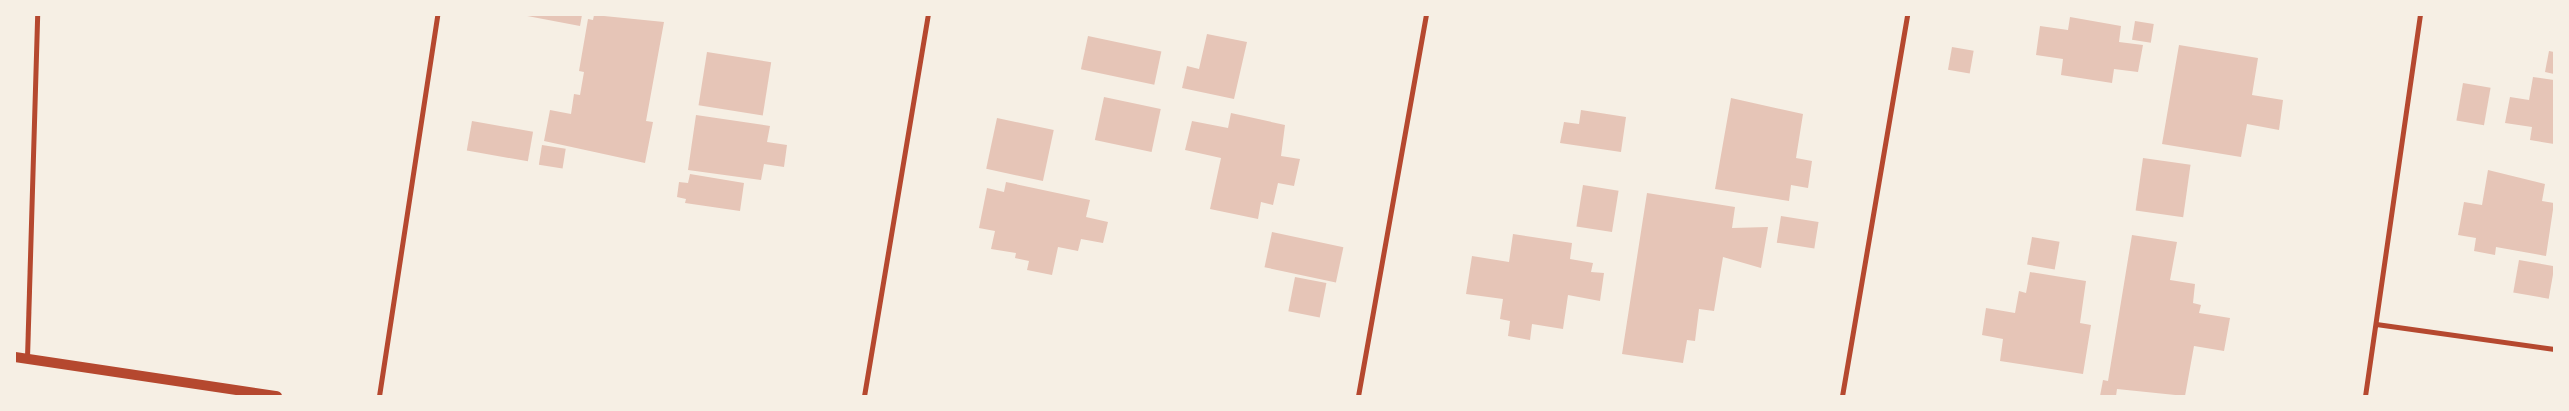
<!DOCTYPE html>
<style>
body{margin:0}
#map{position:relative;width:2569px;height:411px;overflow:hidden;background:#f6efe4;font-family:"Work Sans",sans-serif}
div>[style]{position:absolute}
.building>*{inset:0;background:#e6c5b7;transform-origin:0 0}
.minor>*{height:5px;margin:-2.5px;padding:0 2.5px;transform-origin:2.5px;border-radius:2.5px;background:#b5482f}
.secondary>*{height:10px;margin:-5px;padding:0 5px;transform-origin:5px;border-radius:5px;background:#b5482f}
span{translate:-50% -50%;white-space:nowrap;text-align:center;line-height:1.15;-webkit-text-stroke:4.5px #f6efe4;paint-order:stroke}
.frame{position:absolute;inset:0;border:16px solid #f6efe4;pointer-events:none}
</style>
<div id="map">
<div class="building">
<div style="clip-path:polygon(522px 15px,582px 15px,580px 26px)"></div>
<div style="clip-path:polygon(594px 15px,664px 22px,646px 121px,653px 122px,645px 163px,544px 141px,550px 110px,571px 114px,574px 94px,580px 95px,584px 72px,579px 71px,588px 19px,593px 20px)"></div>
<div style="clip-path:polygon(2070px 17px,2121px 26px,2119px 42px,2143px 45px,2138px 72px,2114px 69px,2112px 83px,2061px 75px,2063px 59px,2036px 55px,2040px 26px,2068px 30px)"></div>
<div style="left:2135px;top:21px;width:19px;height:19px;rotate:9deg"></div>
<div style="clip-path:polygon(1207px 34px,1247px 42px,1234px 99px,1182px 88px,1187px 66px,1199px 69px)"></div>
<div style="left:1088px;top:36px;width:75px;height:34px;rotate:12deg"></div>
<div style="clip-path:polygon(2179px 45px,2258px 58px,2252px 95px,2283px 100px,2279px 130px,2247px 124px,2241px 157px,2162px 144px)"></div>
<div style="left:1952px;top:47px;width:22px;height:23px;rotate:10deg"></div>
<div style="clip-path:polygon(2549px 51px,2554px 52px,2554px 74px,2545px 72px)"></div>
<div style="left:707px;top:52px;width:65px;height:54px;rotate:9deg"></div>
<div style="clip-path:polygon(2533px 77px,2554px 80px,2554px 144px,2530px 140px,2532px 127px,2505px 123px,2510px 97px,2529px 100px)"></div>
<div style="left:2463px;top:83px;width:28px;height:38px;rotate:10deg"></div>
<div style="left:1104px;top:97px;width:58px;height:44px;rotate:12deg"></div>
<div style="clip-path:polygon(1731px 98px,1803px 114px,1796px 158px,1812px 161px,1808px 188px,1791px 185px,1789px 201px,1715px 189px)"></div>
<div style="clip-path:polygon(1581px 110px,1626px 117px,1621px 152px,1560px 143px,1564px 122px,1579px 124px)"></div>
<div style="clip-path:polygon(1231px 113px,1285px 125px,1281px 156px,1300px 159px,1294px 186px,1278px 183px,1273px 205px,1261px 202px,1258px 219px,1210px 209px,1221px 158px,1185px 150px,1192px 121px,1228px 128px)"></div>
<div style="clip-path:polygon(696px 115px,770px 126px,767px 142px,787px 145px,784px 167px,764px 164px,761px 180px,688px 170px)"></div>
<div style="left:997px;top:118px;width:58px;height:52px;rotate:12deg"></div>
<div style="left:472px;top:121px;width:62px;height:30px;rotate:10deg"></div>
<div style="left:542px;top:145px;width:24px;height:20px;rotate:9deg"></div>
<div style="left:2143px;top:158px;width:48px;height:53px;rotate:8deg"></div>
<div style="clip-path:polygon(2488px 170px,2545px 184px,2542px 201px,2554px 203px,2546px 256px,2496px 247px,2495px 255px,2474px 251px,2476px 238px,2458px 235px,2464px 202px,2482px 205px)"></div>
<div style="clip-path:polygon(690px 174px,744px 183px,740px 211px,685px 203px,686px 199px,677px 197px,679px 182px,688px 183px)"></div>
<div style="clip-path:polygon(1006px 182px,1090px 200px,1086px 217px,1108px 222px,1103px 243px,1081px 239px,1078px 251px,1058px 247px,1052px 275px,1027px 270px,1029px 261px,1015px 258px,1016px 253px,991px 249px,995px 231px,979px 228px,987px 188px,1004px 192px)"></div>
<div style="left:1583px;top:185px;width:36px;height:42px;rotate:9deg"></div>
<div style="clip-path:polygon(1647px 193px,1735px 207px,1732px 228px,1768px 227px,1761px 268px,1723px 257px,1714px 311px,1699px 309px,1695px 341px,1687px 340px,1683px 363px,1622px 354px)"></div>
<div style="left:1781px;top:216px;width:38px;height:27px;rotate:9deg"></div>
<div style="left:1272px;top:232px;width:73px;height:36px;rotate:12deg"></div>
<div style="clip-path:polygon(1513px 234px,1572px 243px,1570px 259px,1593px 263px,1591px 272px,1604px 273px,1600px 301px,1568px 295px,1563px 329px,1532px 324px,1530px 340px,1508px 336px,1510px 321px,1500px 319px,1503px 299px,1466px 294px,1472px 256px,1509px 262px)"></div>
<div style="clip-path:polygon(2132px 235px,2177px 242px,2170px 280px,2195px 284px,2193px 303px,2201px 305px,2199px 313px,2230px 318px,2224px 351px,2194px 346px,2185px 396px,2117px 389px,2116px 396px,2100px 396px,2103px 380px,2108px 381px)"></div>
<div style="left:2032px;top:237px;width:28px;height:28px;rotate:10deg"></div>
<div style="left:2519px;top:260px;width:36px;height:33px;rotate:10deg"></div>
<div style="clip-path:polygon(2030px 272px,2086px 281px,2080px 323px,2091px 325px,2083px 374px,2000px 361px,2003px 339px,1982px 335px,1986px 308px,2015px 313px,2019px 291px,2026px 293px)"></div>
<div style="left:1295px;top:277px;width:32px;height:35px;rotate:11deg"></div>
</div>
<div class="minor">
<div style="left:2376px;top:324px;width:180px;rotate:8deg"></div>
<div style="left:27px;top:358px;width:343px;rotate:-88.3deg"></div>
<div style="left:379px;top:396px;width:385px;rotate:-81.3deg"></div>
<div style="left:864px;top:396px;width:386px;rotate:-80.5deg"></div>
<div style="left:1358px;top:396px;width:387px;rotate:-79.9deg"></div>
<div style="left:1842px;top:396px;width:387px;rotate:-80.3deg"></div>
<div style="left:2365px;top:396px;width:385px;rotate:-81.8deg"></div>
</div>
<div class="secondary">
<div style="left:15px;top:357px;width:265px;rotate:8.5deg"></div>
</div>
<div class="frame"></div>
</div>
